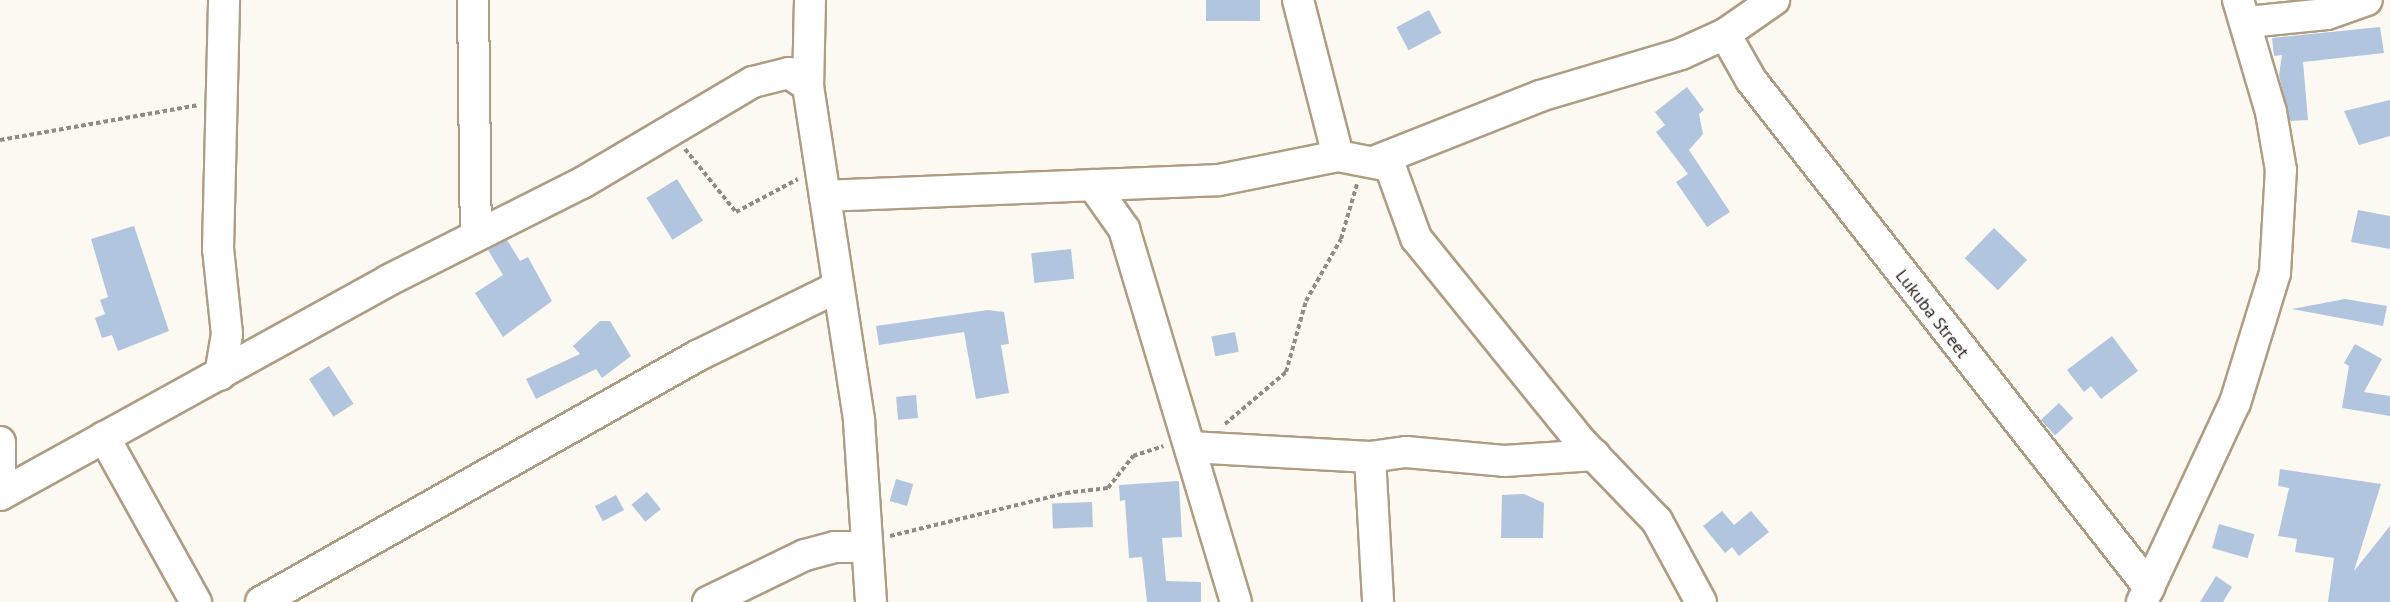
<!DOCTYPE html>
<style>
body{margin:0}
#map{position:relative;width:2390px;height:602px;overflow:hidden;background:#fcf9f3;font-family:"PT Sans",sans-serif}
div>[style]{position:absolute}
.building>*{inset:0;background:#b1c5de;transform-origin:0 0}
.path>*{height:4px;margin-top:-2px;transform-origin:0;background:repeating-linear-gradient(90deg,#908b83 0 4.5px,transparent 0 7.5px)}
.roads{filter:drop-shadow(2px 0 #ae9d83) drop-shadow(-2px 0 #ae9d83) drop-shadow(0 2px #ae9d83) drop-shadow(0 -2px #ae9d83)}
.minor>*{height:30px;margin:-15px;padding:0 15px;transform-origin:15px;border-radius:15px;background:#fff}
span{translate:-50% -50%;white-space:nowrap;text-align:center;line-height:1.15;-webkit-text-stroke:4.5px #fff;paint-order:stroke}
.street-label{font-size:18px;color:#2c251b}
</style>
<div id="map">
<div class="building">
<div style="left:1206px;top:0;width:54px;height:21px"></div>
<div style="left:1429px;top:10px;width:26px;height:37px;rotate:62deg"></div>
<div style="clip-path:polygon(2380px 27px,2384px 53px,2303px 62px,2308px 120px,2290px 121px,2279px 75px,2282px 55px,2274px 56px,2272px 38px)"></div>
<div style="clip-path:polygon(1687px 87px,1704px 110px,1699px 114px,1703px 134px,1689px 150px,1730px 212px,1707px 227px,1676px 182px,1688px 174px,1656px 132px,1665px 125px,1655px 112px)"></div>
<div style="clip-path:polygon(2390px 100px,2390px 136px,2359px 145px,2344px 111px)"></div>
<div style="left:677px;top:179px;width:49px;height:36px;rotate:58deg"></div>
<div style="clip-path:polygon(2358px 210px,2390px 216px,2390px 249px,2351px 242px)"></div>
<div style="clip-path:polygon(134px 226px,169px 331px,118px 351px,112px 335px,102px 338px,95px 318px,105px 314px,100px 300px,108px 297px,91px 239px)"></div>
<div style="left:1994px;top:228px;width:46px;height:42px;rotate:44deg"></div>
<div style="clip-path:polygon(507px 240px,520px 261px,528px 257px,552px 301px,503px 337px,475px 293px,503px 275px,488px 250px)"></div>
<div style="left:1071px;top:249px;width:30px;height:40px;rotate:84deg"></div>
<div style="clip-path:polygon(2345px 299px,2387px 306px,2383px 326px,2292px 309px)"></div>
<div style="clip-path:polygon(988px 310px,1004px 312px,1009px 344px,1001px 345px,1009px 393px,976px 399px,964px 332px,879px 345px,876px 326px)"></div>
<div style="clip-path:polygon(600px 321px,610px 321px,631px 356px,602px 378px,596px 369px,536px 399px,526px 379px,580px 354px,573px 346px)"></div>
<div style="left:1235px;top:332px;width:20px;height:24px;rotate:79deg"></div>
<div style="clip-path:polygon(2112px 336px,2138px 371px,2101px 399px,2091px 386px,2084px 392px,2067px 370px)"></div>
<div style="clip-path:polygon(2355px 344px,2382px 359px,2364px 392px,2390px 396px,2390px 416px,2342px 408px,2349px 366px,2344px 363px)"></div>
<div style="left:329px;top:366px;width:45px;height:24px;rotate:57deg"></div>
<div style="left:916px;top:395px;width:23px;height:20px;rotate:85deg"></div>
<div style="left:2059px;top:403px;width:21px;height:25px;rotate:47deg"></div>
<div style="clip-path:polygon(2280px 469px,2381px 484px,2354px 571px,2390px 526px,2390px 602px,2328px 602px,2334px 558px,2295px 552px,2297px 539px,2278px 536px,2289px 488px,2278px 486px)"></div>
<div style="left:896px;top:479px;width:18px;height:23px;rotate:16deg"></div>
<div style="clip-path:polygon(1179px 481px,1182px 537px,1162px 538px,1166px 581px,1201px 582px,1201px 602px,1147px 602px,1142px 557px,1129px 558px,1125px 500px,1120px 501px,1119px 485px)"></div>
<div style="left:647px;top:492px;width:22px;height:20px;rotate:51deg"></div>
<div style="clip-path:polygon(1524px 494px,1544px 503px,1543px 538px,1501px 538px,1502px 495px)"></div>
<div style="left:616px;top:495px;width:17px;height:24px;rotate:62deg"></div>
<div style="left:1092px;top:502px;width:25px;height:40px;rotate:88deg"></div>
<div style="clip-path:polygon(1722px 511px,1734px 525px,1751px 511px,1769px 532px,1739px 556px,1732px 547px,1725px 553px,1703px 526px)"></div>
<div style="left:2219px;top:524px;width:37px;height:25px;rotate:16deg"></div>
<div style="clip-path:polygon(2216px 576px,2232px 587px,2223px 602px,2200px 602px)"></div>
</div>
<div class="path">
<div style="left:0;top:140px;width:202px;rotate:-10deg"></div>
<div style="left:685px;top:149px;width:81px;rotate:51deg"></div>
<div style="left:736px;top:212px;width:70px;rotate:-28deg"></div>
<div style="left:1225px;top:424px;width:80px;rotate:-40.4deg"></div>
<div style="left:1286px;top:372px;width:74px;rotate:-74.3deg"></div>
<div style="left:1306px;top:301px;width:71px;rotate:-60.6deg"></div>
<div style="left:1341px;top:239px;width:57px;rotate:-73.8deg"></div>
<div style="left:890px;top:536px;width:181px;rotate:-13.7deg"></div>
<div style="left:1066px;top:493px;width:42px;rotate:-6.8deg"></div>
<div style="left:1108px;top:488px;width:41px;rotate:-52deg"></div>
<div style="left:1133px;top:456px;width:32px;rotate:-18deg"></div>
</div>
<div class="roads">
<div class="minor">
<div style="left:473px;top:0;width:235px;rotate:89.3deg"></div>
<div style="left:810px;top:0;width:86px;rotate:91.3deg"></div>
<div style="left:808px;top:86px;width:339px;rotate:81.3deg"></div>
<div style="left:859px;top:421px;width:181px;rotate:86.2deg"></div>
<div style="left:1298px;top:0;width:161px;rotate:75.6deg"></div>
<div style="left:1338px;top:156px;width:53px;rotate:10.9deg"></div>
<div style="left:1390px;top:166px;width:77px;rotate:70.1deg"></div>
<div style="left:1416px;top:238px;width:265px;rotate:51deg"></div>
<div style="left:1583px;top:444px;width:107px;rotate:46.1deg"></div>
<div style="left:1657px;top:521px;width:92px;rotate:61.5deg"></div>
<div style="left:2248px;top:22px;width:79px;rotate:-5.8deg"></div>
<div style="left:2327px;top:14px;width:42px;rotate:-19.3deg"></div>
<div style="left:1725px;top:34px;width:53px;rotate:60.5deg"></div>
<div style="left:1751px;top:80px;width:645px;rotate:51.87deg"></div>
<div style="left:1376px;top:161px;width:176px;rotate:-21.6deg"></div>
<div style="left:1540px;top:96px;width:147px;rotate:-16.6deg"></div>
<div style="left:1681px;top:54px;width:48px;rotate:-24.4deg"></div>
<div style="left:1725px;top:34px;width:60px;rotate:-34.8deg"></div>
<div style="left:1093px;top:185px;width:54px;rotate:54.8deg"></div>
<div style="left:1124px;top:229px;width:389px;rotate:73.3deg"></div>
<div style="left:825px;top:196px;width:394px;rotate:-2.3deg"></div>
<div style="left:1219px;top:180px;width:121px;rotate:-11.4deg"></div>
<div style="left:220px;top:375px;width:42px;rotate:-80.3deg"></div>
<div style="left:227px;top:334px;width:85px;rotate:-96deg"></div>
<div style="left:218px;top:249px;width:249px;rotate:-88.6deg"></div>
<div style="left:104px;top:437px;width:189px;rotate:60.9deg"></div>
<div style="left:0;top:442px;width:30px;rotate:90deg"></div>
<div style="left:1190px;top:447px;width:180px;rotate:3.2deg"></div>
<div style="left:1370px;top:457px;width:36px;rotate:-8deg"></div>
<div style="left:1406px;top:452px;width:98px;rotate:5.2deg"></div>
<div style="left:1504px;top:461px;width:91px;rotate:-3.8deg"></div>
<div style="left:1370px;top:457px;width:145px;rotate:86.8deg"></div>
<div style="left:0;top:495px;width:444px;rotate:-28.9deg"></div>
<div style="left:389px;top:280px;width:216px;rotate:-26.7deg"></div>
<div style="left:582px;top:183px;width:199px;rotate:-30.6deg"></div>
<div style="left:753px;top:82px;width:37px;rotate:-14deg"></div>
<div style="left:789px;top:73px;width:23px;rotate:34deg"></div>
<div style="left:261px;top:602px;width:501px;rotate:-29.43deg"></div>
<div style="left:697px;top:356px;width:157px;rotate:-26.1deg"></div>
<div style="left:708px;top:602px;width:108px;rotate:-25.9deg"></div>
<div style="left:805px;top:555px;width:31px;rotate:-15deg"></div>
<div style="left:835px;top:547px;width:30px"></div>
<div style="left:2142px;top:602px;width:220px;rotate:-65deg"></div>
<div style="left:2235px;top:403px;width:136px;rotate:-72.9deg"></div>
<div style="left:2275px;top:273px;width:103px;rotate:-86.7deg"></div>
<div style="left:2281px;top:170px;width:59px;rotate:-99.8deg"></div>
<div style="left:2271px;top:112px;width:117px;rotate:-106.4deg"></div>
</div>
</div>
<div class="street-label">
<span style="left:1932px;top:314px;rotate:52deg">Lukuba Street</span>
</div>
</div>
